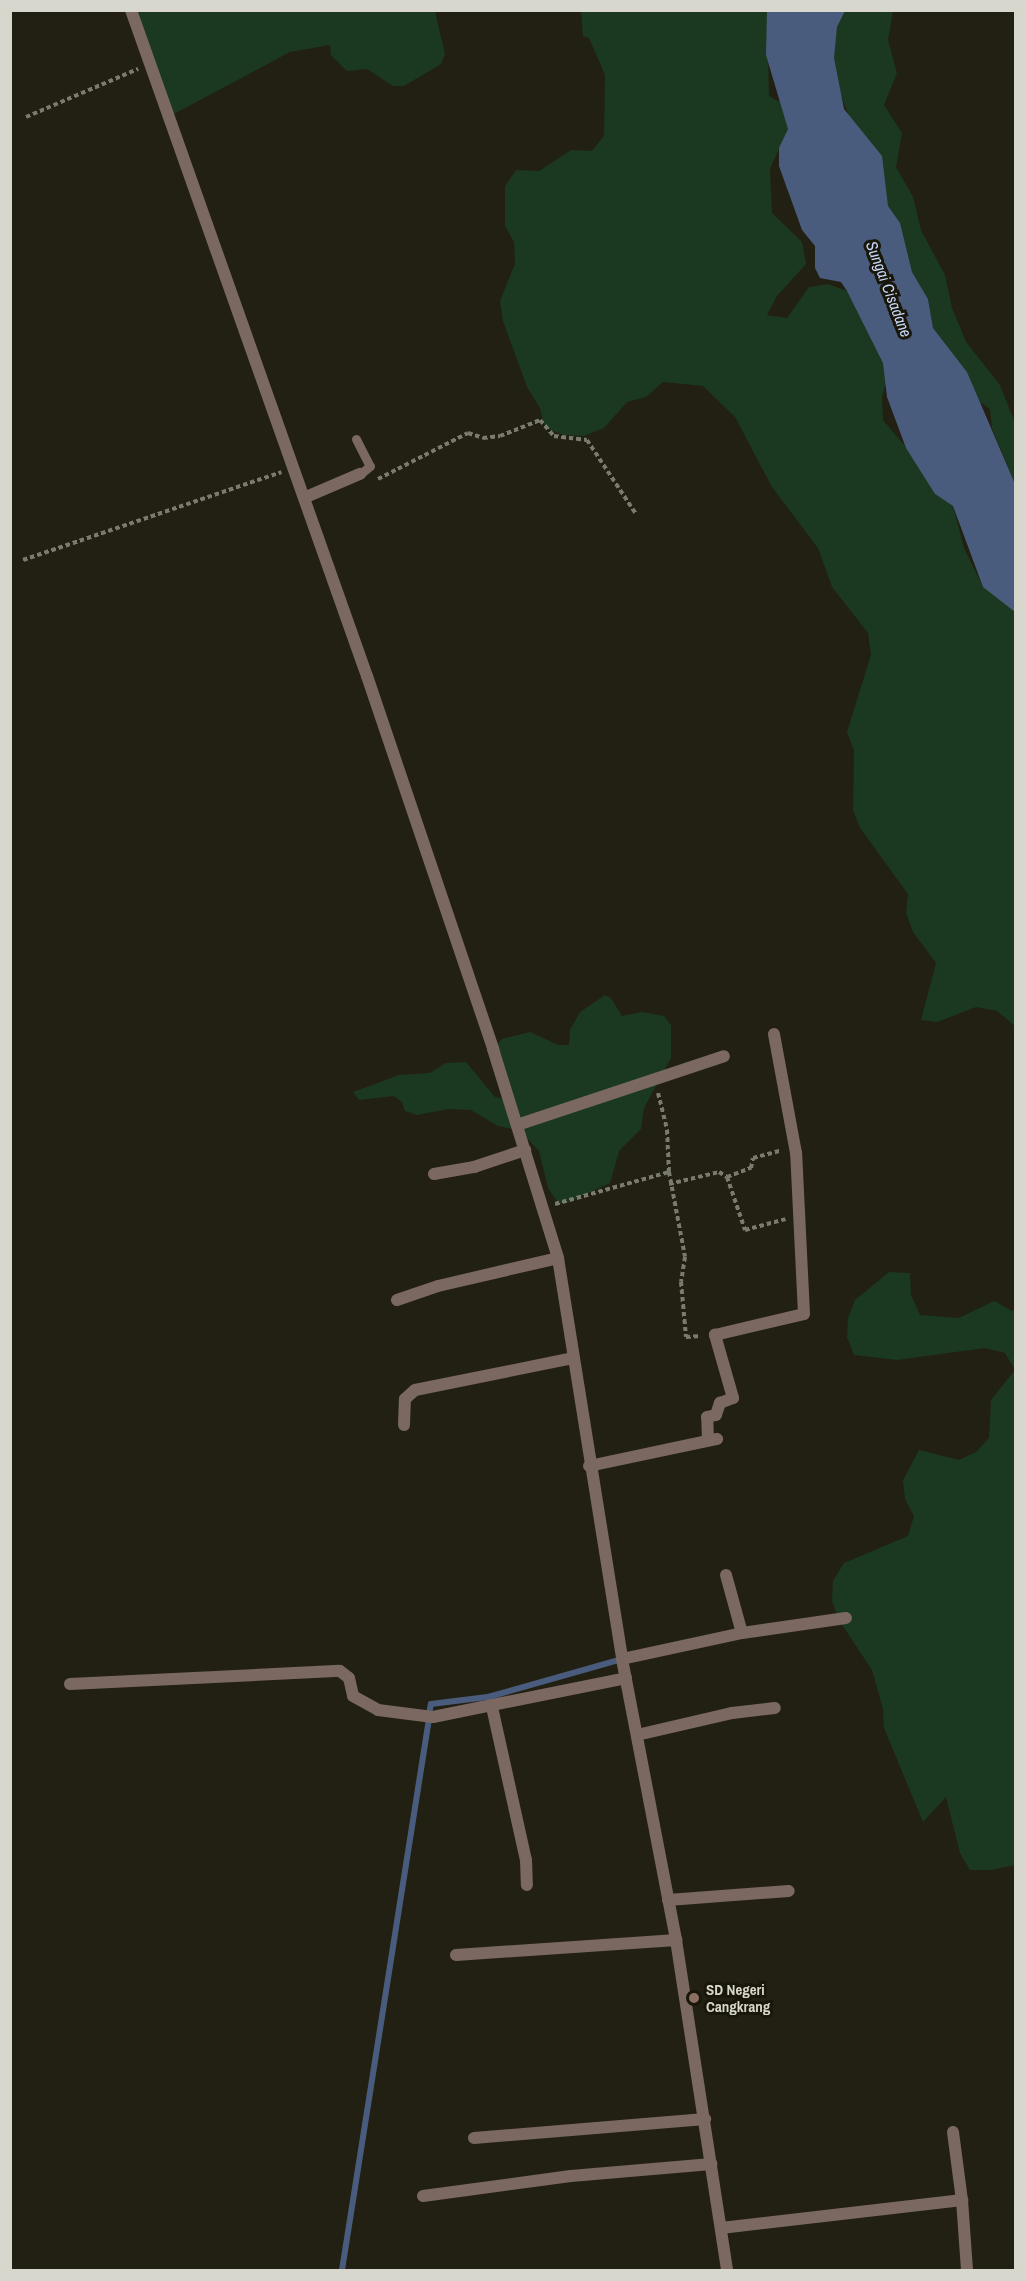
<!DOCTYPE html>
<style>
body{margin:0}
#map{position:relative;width:1026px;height:2281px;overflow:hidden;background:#222012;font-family:"Archivo Narrow",sans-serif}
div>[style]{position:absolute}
.green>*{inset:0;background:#1b3820}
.water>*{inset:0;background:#4a5c7e}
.stream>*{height:6px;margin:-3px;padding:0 3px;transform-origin:3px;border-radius:3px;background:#4a5c7e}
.path>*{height:4px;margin-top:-2px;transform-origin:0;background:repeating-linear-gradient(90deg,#7b7a6e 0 4.5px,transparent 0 7.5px)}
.service>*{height:9px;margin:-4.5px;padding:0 4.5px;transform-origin:4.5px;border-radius:4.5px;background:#7b6860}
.minor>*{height:12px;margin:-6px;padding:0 6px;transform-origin:6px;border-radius:6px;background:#7b6860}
.dots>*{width:16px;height:16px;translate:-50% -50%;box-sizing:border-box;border:3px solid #191709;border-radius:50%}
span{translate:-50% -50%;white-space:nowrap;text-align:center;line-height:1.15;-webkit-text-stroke:6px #191709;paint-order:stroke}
.poi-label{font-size:15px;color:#d8d7cd;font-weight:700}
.left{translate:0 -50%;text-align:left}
.water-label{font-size:16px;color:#c5d8fc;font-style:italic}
.frame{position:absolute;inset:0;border:12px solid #d8d7cd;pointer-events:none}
</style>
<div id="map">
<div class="green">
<div style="clip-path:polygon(138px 11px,435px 11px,445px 54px,441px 64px,404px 86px,393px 86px,367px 69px,347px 71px,331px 55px,330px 45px,290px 52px,170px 116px)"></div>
<div style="clip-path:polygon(581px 11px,767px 11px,769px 96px,787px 106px,788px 129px,770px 169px,772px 213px,802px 242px,806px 264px,777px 296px,767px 315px,787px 318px,809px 287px,828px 284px,847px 291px,862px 309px,888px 374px,882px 397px,883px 420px,927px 472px,935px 494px,953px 506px,964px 548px,983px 587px,1015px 608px,1015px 1026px,997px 1011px,976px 1007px,937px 1022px,921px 1020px,936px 963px,913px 932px,906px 913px,908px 894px,860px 828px,853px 810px,854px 751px,847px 732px,871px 655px,868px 633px,832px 587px,818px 548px,772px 487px,735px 417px,703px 386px,663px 382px,646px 397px,627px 402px,604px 428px,584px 436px,564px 435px,545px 428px,540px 408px,527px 387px,503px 321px,500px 301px,515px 264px,514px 242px,505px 226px,505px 186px,516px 170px,539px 171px,571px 150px,592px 151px,604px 136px,605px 75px,589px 38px,583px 36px)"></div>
<div style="clip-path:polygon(845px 11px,893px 11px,888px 40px,897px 73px,884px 105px,902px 133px,896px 167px,913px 197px,921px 230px,945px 275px,952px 308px,966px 342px,1000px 385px,1015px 423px,1015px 484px,992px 428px,990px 409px,979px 401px,967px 372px,933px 328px,928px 299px,912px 272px,831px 71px,837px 27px)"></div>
<div style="clip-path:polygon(605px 995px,611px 998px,622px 1016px,642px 1012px,664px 1016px,671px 1025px,671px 1058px,644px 1108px,641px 1129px,619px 1151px,610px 1183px,569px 1202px,559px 1204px,548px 1188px,539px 1151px,519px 1130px,498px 1126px,471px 1110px,448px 1109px,417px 1115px,405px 1111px,402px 1102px,394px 1096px,359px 1100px,353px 1092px,399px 1075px,430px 1073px,446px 1063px,466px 1062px,495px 1097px,505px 1099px,496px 1046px,502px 1039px,530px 1032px,558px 1045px,569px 1045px,570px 1030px,580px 1012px)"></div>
<div style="clip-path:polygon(889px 1272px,910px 1273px,911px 1295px,920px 1315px,959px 1318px,994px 1301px,1012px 1311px,1015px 1308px,1015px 1865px,992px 1870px,970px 1870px,960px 1853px,946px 1797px,923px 1822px,884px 1728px,883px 1709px,872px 1670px,839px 1620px,832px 1601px,833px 1581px,844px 1563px,908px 1536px,914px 1516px,905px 1499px,903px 1480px,919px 1450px,959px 1460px,976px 1452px,989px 1438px,991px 1400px,1015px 1370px,1005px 1353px,985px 1348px,897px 1360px,854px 1355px,847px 1337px,848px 1318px,855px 1300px)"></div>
</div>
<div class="water">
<div style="clip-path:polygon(767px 11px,845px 11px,837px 27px,834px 58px,844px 109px,882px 156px,888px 206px,900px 223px,912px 272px,928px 299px,933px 328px,967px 372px,1015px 484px,1015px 612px,983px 587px,953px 506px,935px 494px,906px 448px,887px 397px,883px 363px,847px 291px,841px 282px,820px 278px,815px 268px,815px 246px,802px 230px,779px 166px,779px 148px,788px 129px,766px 55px)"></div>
</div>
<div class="stream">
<div style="left:429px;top:1714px;width:10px;rotate:-79deg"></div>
<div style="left:431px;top:1704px;width:57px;rotate:-7deg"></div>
<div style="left:488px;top:1697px;width:139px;rotate:-15.8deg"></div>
<div style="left:342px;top:2270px;width:558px;rotate:-81.03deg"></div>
</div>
<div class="path">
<div style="left:26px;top:117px;width:122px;rotate:-23.2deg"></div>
<div style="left:378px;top:479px;width:101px;rotate:-27.1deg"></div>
<div style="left:468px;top:433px;width:16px;rotate:18deg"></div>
<div style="left:483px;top:438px;width:17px;rotate:-7deg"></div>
<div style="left:500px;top:436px;width:43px;rotate:-21.8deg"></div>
<div style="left:540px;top:420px;width:21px;rotate:49deg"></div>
<div style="left:554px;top:436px;width:33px;rotate:7deg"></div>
<div style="left:587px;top:440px;width:89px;rotate:56.5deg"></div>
<div style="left:23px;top:560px;width:273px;rotate:-18.8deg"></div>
<div style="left:658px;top:1093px;width:38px;rotate:76deg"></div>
<div style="left:667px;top:1130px;width:42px;rotate:87.3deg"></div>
<div style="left:727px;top:1177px;width:56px;rotate:71.2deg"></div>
<div style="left:745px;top:1230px;width:42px;rotate:-15deg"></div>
<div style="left:669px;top:1184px;width:51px;rotate:-13.5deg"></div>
<div style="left:719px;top:1172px;width:9px;rotate:32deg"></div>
<div style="left:727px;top:1177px;width:26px;rotate:-21deg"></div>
<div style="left:751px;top:1168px;width:10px;rotate:-79deg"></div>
<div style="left:753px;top:1158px;width:28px;rotate:-15deg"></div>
<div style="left:555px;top:1204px;width:118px;rotate:-15.7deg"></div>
<div style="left:669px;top:1172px;width:86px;rotate:79.3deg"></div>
<div style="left:685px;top:1257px;width:25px;rotate:99deg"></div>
<div style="left:681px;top:1282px;width:55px;rotate:84.8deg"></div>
<div style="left:686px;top:1337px;width:15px;rotate:-4deg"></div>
</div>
<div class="service">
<div style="left:356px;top:439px;width:30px;rotate:63deg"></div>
<div style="left:370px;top:466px;width:13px;rotate:141deg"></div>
</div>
<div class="minor">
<div style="left:131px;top:10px;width:707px;rotate:70.49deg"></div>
<div style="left:367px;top:676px;width:394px;rotate:71.3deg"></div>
<div style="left:493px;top:1049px;width:219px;rotate:72.7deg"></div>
<div style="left:558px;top:1258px;width:406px;rotate:80.9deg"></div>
<div style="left:622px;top:1659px;width:286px;rotate:79.1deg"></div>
<div style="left:676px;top:1940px;width:334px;rotate:81.2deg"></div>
<div style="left:306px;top:497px;width:59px;rotate:-23.1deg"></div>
<div style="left:517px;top:1125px;width:218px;rotate:-18.4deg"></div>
<div style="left:434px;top:1174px;width:41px;rotate:-9.9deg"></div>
<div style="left:474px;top:1167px;width:54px;rotate:-18.4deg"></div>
<div style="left:397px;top:1300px;width:43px;rotate:-18.9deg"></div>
<div style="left:438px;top:1286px;width:123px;rotate:-13.1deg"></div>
<div style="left:404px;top:1425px;width:26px;rotate:-88deg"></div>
<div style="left:405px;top:1399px;width:13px;rotate:-42deg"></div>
<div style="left:415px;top:1390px;width:162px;rotate:-11.4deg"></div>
<div style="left:708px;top:1440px;width:23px;rotate:-92deg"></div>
<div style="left:707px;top:1417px;width:9px;rotate:-13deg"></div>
<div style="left:716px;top:1415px;width:13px;rotate:-72deg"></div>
<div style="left:720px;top:1403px;width:14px;rotate:-21deg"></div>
<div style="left:733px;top:1398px;width:66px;rotate:-105.9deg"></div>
<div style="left:715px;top:1335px;width:91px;rotate:-13.3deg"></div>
<div style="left:804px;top:1314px;width:161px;rotate:-92.8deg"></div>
<div style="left:796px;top:1153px;width:121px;rotate:-100.5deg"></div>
<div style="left:589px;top:1466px;width:131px;rotate:-11.9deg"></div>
<div style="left:726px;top:1575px;width:60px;rotate:74.6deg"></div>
<div style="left:622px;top:1659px;width:123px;rotate:-12.2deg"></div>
<div style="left:742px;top:1633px;width:105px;rotate:-8.2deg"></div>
<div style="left:70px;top:1684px;width:270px;rotate:-2.8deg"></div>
<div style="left:340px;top:1671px;width:11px;rotate:38deg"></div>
<div style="left:349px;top:1678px;width:18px;rotate:77deg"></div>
<div style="left:353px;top:1696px;width:29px;rotate:29deg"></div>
<div style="left:378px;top:1710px;width:55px;rotate:7.3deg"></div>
<div style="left:433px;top:1717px;width:197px;rotate:-11.4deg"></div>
<div style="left:492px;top:1707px;width:157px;rotate:77.5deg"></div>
<div style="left:526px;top:1860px;width:25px;rotate:88deg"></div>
<div style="left:637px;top:1735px;width:98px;rotate:-13deg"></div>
<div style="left:732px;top:1713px;width:43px;rotate:-6.6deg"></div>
<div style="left:668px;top:1900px;width:121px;rotate:-4.3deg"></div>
<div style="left:456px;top:1955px;width:221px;rotate:-3.9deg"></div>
<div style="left:953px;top:2132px;width:69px;rotate:82.5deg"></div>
<div style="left:474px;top:2138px;width:232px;rotate:-4.7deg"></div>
<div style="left:423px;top:2196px;width:149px;rotate:-7.7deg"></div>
<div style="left:571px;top:2176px;width:141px;rotate:-4.9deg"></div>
<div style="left:721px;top:2228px;width:243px;rotate:-6.6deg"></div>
<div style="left:962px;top:2200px;width:70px;rotate:85.9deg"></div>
</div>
<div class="dots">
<div style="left:694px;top:1998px;background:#8d6e63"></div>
</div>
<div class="poi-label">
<span class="left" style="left:706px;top:1998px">SD Negeri<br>Cangkrang</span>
</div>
<div class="water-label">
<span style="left:889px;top:289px;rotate:69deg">Sungai Cisadane</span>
</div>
<div class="frame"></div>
</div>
